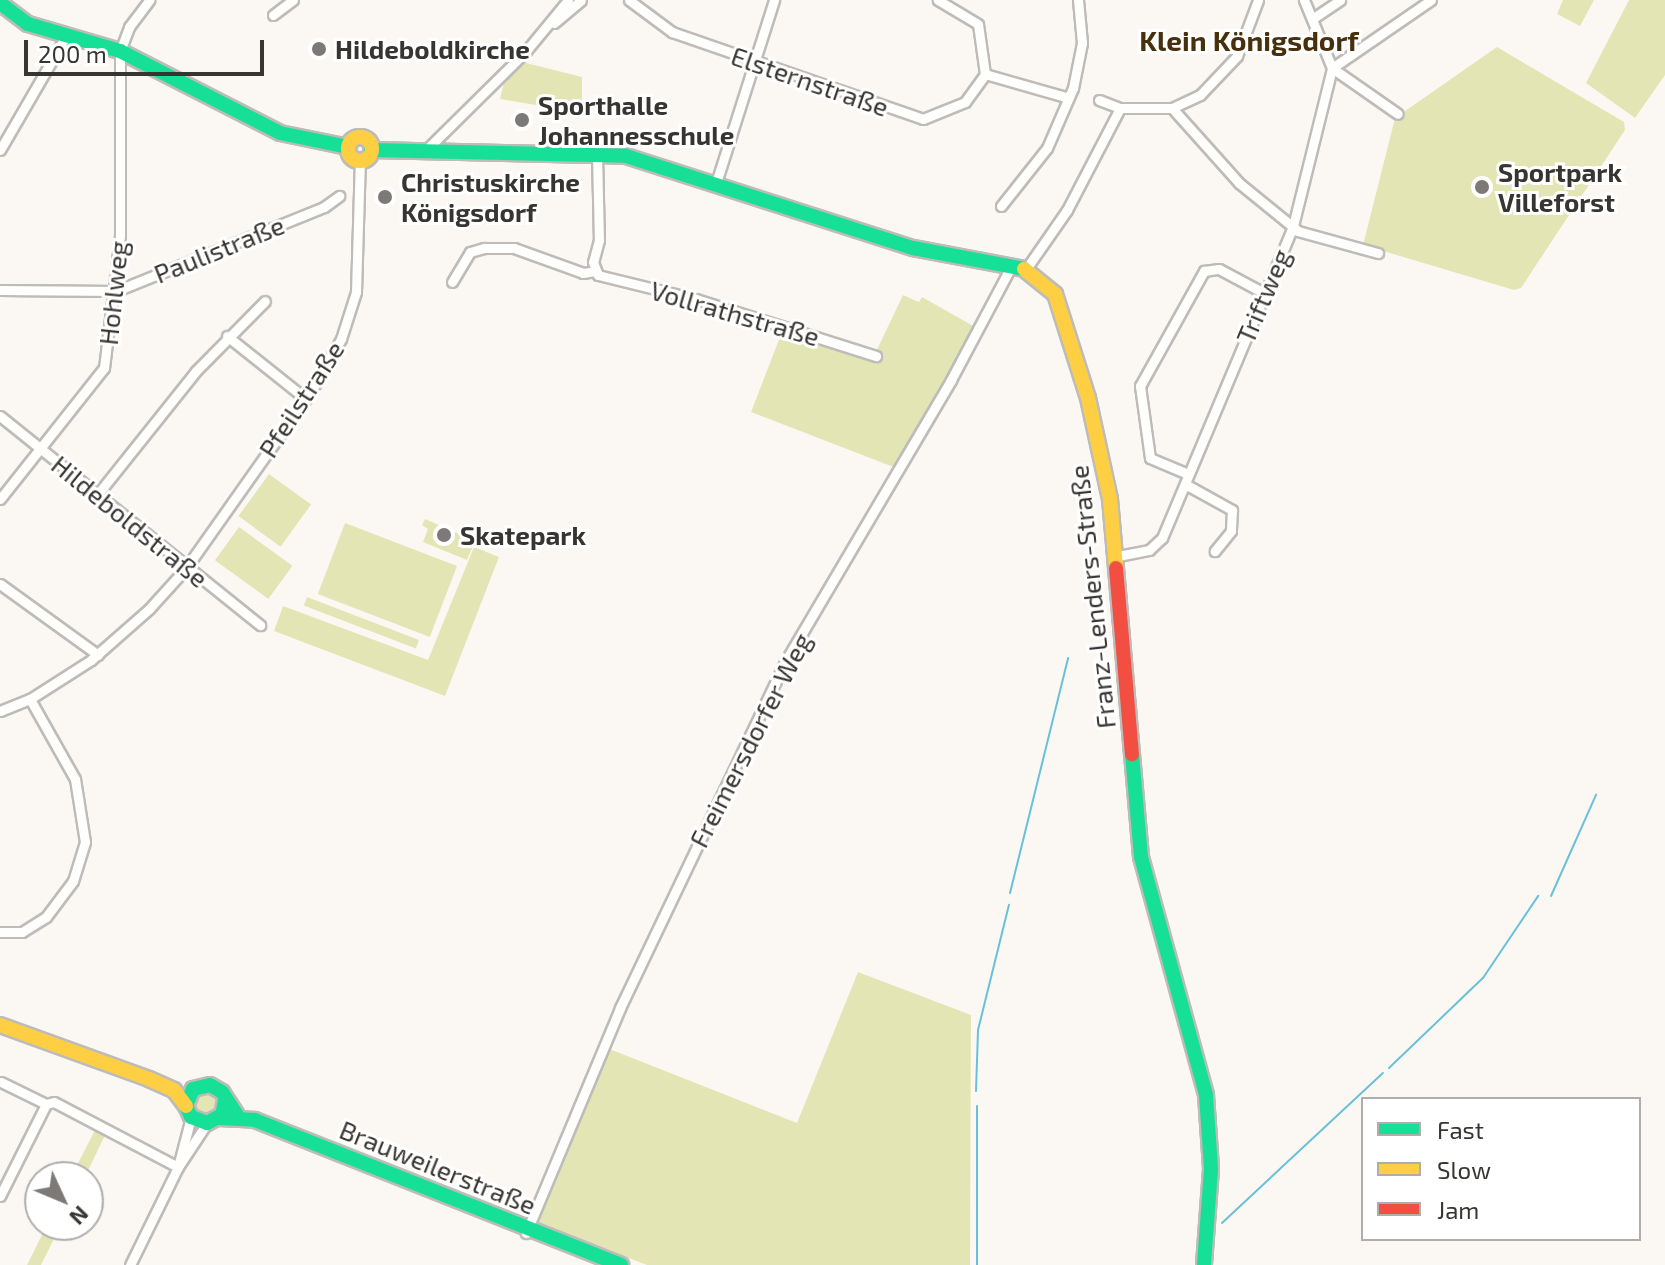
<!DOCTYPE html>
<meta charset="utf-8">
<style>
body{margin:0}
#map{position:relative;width:1665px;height:1265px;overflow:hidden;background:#fbf8f4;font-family:"Exo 2",sans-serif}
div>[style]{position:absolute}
.green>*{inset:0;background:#e3e6b4;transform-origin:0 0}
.stream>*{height:2px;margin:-1px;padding:0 1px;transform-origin:1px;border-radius:1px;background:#69c1d8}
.roads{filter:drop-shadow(2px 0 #bebcb9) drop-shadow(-2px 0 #bebcb9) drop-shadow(0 2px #bebcb9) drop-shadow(0 -2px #bebcb9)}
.street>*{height:9px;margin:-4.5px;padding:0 4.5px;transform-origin:4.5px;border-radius:4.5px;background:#fefefd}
.fast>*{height:14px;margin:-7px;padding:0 7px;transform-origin:7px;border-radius:7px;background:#16e098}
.slow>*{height:14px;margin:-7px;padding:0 7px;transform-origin:7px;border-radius:7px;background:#ffcf43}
.slow>.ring{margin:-7px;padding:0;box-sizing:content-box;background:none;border:14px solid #ffcf43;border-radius:50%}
.jam>*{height:14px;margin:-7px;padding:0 7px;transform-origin:7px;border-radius:7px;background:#f24e42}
.dots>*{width:22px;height:22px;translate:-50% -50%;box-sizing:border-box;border:4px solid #fff;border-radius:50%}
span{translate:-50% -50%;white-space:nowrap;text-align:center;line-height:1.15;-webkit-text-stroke:6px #fff;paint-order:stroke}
.poi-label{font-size:26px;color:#373532;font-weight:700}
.left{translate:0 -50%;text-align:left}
.street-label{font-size:26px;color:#373532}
.neighbourhood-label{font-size:28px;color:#47310c;font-weight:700}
.legend{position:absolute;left:1361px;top:1097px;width:280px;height:144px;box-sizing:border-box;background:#fff;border:2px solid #afaead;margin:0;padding:10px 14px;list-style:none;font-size:24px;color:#373532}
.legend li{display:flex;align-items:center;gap:16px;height:40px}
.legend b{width:40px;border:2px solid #afaead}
.north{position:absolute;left:24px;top:1161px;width:80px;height:80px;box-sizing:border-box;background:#fff;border:2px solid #afaead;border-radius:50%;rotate:134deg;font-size:22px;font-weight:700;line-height:32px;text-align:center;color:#373532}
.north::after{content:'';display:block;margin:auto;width:28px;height:36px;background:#7c7976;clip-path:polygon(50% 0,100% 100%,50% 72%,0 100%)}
.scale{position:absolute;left:24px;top:40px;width:240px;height:36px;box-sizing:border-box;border:4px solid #373532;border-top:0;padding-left:10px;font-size:24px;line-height:28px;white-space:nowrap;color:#373532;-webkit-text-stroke:6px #fff;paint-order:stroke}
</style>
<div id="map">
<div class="green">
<div style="clip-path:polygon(1563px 0,1594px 0,1580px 26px,1557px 14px)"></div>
<div style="clip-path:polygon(1629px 0,1665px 0,1665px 75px,1635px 118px,1586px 83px)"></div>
<div style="clip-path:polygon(1497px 47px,1624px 122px,1625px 130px,1521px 288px,1514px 290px,1363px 245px,1395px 118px)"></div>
<div style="clip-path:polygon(522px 62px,582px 77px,582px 113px,500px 99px,505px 78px)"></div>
<div style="clip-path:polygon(903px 295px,919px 302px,922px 297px,975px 327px,896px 468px,751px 412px,782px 332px,788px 330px,873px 358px)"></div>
<div style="left:269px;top:474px;width:52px;height:52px;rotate:36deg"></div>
<div style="clip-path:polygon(425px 519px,475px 541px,467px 560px,423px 542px,428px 529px,422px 525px)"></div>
<div style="left:345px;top:523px;width:120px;height:76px;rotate:21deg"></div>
<div style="left:239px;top:527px;width:66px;height:41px;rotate:36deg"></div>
<div style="clip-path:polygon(474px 547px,499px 557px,445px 696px,274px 631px,283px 606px,428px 660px)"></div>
<div style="left:307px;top:597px;width:120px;height:9px;rotate:21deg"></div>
<div style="clip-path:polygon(858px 972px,971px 1015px,970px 1265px,647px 1265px,534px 1222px,607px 1048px,797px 1123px)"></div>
<div style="clip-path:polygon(209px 1090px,220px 1100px,215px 1115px,199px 1116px,193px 1107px,198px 1092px)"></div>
<div style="clip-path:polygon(95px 1130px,105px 1135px,85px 1177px,71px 1177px)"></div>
<div style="clip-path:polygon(47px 1225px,61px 1225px,41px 1265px,27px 1265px)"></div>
</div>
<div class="stream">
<div style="left:1010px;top:893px;width:242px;rotate:-76.1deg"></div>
<div style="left:1551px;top:896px;width:111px;rotate:-66deg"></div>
<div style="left:1389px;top:1068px;width:130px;rotate:-43.8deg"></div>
<div style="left:1483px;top:978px;width:99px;rotate:-56.1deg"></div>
<div style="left:976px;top:1091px;width:61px;rotate:-88.1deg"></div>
<div style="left:978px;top:1030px;width:129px;rotate:-76.1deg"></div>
<div style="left:1222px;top:1223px;width:220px;rotate:-43deg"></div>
<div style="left:977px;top:1265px;width:159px;rotate:-90deg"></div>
</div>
<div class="roads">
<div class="street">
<div style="left:629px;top:0;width:54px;rotate:36.7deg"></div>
<div style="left:672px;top:32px;width:266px;rotate:19.1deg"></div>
<div style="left:923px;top:119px;width:45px;rotate:-22deg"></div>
<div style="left:965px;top:102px;width:34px;rotate:-54deg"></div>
<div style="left:985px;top:74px;width:50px;rotate:-98deg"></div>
<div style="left:978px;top:24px;width:47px;rotate:-149deg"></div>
<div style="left:273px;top:15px;width:25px;rotate:-37deg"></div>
<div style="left:1312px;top:19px;width:34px;rotate:-34deg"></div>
<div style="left:554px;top:23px;width:35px;rotate:-40deg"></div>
<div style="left:1332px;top:68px;width:120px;rotate:-34.5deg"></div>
<div style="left:1332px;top:68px;width:80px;rotate:34.9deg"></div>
<div style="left:985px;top:74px;width:87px;rotate:15.9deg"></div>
<div style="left:1099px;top:100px;width:22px;rotate:21deg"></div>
<div style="left:1120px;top:108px;width:52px"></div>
<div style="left:1172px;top:108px;width:31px;rotate:-25deg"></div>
<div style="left:1200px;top:95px;width:54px;rotate:-46.5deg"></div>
<div style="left:1237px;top:56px;width:60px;rotate:-69.4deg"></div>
<div style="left:1172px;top:108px;width:101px;rotate:48.2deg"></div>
<div style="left:1239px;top:183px;width:76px;rotate:39.1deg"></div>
<div style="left:1298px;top:231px;width:83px;rotate:15.4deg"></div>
<div style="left:0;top:150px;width:132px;rotate:-59.9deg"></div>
<div style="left:425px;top:151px;width:142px;rotate:-44.7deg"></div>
<div style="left:526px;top:51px;width:66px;rotate:-50.5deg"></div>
<div style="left:597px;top:154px;width:86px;rotate:88.7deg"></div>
<div style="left:599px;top:240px;width:23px;rotate:105deg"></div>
<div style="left:593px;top:262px;width:14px;rotate:69deg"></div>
<div style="left:598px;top:275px;width:101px;rotate:13.8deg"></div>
<div style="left:696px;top:299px;width:189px;rotate:17.6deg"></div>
<div style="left:716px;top:183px;width:192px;rotate:-72.4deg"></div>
<div style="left:1001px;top:206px;width:74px;rotate:-51.6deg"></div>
<div style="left:1047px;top:148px;width:65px;rotate:-66.6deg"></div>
<div style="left:1073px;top:88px;width:46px;rotate:-78.7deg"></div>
<div style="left:1082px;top:43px;width:43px;rotate:-95.3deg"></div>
<div style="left:1026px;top:269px;width:72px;rotate:-55.2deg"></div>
<div style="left:1067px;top:210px;width:115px;rotate:-62.5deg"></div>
<div style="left:452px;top:282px;width:35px;rotate:-59deg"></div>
<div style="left:470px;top:252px;width:15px;rotate:-16deg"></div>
<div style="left:484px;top:248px;width:30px"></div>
<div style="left:514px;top:248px;width:73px;rotate:19.9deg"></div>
<div style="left:583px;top:273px;width:12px;rotate:-9deg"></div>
<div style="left:0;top:290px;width:116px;rotate:0.5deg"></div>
<div style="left:116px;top:291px;width:224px;rotate:-22deg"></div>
<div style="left:324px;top:207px;width:19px;rotate:-36deg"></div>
<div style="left:227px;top:336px;width:101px;rotate:38.6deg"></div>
<div style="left:0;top:416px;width:334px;rotate:38.8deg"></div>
<div style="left:1188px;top:474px;width:41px;rotate:-157.2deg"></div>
<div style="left:1150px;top:458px;width:73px;rotate:-97.9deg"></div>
<div style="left:1140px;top:386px;width:132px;rotate:-60.9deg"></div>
<div style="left:1204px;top:271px;width:15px;rotate:-8deg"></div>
<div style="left:1219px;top:269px;width:51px;rotate:28.1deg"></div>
<div style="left:1185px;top:484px;width:54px;rotate:29deg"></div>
<div style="left:1232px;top:510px;width:21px;rotate:93deg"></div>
<div style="left:1231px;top:531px;width:26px;rotate:129deg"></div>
<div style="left:97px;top:495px;width:159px;rotate:-51.4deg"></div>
<div style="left:196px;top:371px;width:98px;rotate:-45.4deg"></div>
<div style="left:0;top:499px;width:167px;rotate:-51.6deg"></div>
<div style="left:104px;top:368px;width:134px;rotate:-83.1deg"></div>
<div style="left:120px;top:235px;width:184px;rotate:-90deg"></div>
<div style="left:120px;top:51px;width:26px;rotate:-69deg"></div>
<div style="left:129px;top:27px;width:34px;rotate:-53deg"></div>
<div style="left:1118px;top:556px;width:32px;rotate:-11deg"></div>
<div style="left:1149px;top:550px;width:18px;rotate:-43deg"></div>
<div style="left:1162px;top:538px;width:338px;rotate:-67.2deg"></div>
<div style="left:1293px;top:226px;width:163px;rotate:-76.1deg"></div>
<div style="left:1332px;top:68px;width:74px;rotate:-112.4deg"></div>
<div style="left:0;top:584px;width:121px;rotate:35.9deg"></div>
<div style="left:0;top:711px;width:32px;rotate:-22deg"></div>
<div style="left:30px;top:699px;width:72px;rotate:-32.6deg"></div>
<div style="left:91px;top:660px;width:77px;rotate:-41.3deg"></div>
<div style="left:149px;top:609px;width:55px;rotate:-47.9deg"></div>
<div style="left:186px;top:568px;width:220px;rotate:-54.8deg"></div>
<div style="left:313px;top:388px;width:56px;rotate:-60.3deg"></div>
<div style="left:341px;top:339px;width:49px;rotate:-72.3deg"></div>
<div style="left:356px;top:292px;width:131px;rotate:-88.3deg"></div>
<div style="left:0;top:932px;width:22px"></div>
<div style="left:22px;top:932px;width:28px;rotate:-32deg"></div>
<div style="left:46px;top:917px;width:45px;rotate:-53.1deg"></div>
<div style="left:73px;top:881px;width:41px;rotate:-72.9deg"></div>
<div style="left:85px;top:842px;width:64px;rotate:-99deg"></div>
<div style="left:75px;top:779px;width:92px;rotate:-119.4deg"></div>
<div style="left:1px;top:1082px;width:50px;rotate:26.1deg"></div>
<div style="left:46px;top:1104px;width:8px;rotate:-14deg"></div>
<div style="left:54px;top:1102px;width:140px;rotate:27.7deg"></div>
<div style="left:178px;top:1167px;width:52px;rotate:-75.4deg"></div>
<div style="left:0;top:1196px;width:103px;rotate:-63.4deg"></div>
<div style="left:526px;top:1233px;width:244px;rotate:-67.3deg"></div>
<div style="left:620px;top:1008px;width:383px;rotate:-64.5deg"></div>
<div style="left:785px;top:662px;width:327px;rotate:-59.5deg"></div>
<div style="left:951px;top:380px;width:130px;rotate:-62.1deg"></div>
<div style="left:130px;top:1265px;width:109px;rotate:-63.9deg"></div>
<div style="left:178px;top:1167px;width:53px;rotate:-56.6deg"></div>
</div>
<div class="fast">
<div style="left:0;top:3px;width:35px;rotate:37deg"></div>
<div style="left:28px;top:24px;width:96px;rotate:16.4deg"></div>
<div style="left:120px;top:51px;width:180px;rotate:27.1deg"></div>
<div style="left:280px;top:133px;width:69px;rotate:11.6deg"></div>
<div style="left:371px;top:150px;width:255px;rotate:1.3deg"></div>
<div style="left:626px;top:156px;width:301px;rotate:17.8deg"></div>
<div style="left:913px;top:248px;width:113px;rotate:10.7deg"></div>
<div style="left:1132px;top:754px;width:103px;rotate:85deg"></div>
<div style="left:1141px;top:857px;width:247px;rotate:74.7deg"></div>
<div style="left:1206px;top:1095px;width:74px;rotate:86.1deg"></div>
<div style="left:1211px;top:1169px;width:96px;rotate:94.2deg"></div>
<div style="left:225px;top:1100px;width:15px;rotate:101deg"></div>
<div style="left:222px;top:1115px;width:17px;rotate:152deg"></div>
<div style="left:207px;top:1123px;width:17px;rotate:-159deg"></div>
<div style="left:191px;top:1117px;width:12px;rotate:-114deg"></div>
<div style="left:186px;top:1106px;width:18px;rotate:-68deg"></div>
<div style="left:193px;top:1089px;width:17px;rotate:-13deg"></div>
<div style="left:210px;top:1085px;width:14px;rotate:30deg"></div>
<div style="left:222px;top:1092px;width:27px;rotate:57deg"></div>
<div style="left:219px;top:1118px;width:36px;rotate:3deg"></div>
<div style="left:255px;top:1120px;width:394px;rotate:21.6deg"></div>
</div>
<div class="slow">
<div class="ring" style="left:348px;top:137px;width:10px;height:10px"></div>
<div style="left:1024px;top:269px;width:40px;rotate:39deg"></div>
<div style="left:1055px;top:294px;width:109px;rotate:72.4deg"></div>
<div style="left:1088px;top:398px;width:103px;rotate:77.7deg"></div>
<div style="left:1110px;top:499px;width:69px;rotate:85deg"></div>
<div style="left:0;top:1025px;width:158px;rotate:19.9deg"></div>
<div style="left:149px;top:1079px;width:27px;rotate:24deg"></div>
<div style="left:174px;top:1090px;width:20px;rotate:53deg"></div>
</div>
<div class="jam">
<div style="left:1116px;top:568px;width:187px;rotate:85.1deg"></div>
</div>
</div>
<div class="dots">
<div style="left:319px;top:49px;background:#7c7976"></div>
<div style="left:522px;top:120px;background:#7c7976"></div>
<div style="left:1482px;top:187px;background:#7c7976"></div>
<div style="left:385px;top:197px;background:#7c7976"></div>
<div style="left:444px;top:535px;background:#7c7976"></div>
</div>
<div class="poi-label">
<span class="left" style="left:335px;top:49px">Hildeboldkirche</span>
<span class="left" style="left:538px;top:120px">Sporthalle<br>Johannesschule</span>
<span class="left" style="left:1498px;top:187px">Sportpark<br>Villeforst</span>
<span class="left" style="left:401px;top:197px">Christuskirche<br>Königsdorf</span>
<span class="left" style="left:460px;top:535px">Skatepark</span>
</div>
<div class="street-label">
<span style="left:810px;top:81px;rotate:19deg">Elsternstraße</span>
<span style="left:219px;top:249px;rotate:-22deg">Paulistraße</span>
<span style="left:113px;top:293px;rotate:-84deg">Hohlweg</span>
<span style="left:1263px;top:296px;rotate:-67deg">Triftweg</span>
<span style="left:735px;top:313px;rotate:16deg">Vollrathstraße</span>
<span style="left:301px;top:399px;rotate:-57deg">Pfeilstraße</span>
<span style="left:130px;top:521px;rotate:39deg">Hildeboldstraße</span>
<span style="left:1092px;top:597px;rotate:-96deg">Franz-Lenders-Straße</span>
<span style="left:750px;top:740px;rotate:-63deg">Freimersdorfer Weg</span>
<span style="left:438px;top:1167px;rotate:22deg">Brauweilerstraße</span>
</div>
<div class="neighbourhood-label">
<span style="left:1249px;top:40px">Klein Königsdorf</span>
</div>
<ul class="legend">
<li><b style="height:10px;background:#16e098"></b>Fast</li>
<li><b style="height:10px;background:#ffcf43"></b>Slow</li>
<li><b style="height:10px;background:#f24e42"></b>Jam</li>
</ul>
<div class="north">N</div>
<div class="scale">200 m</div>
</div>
